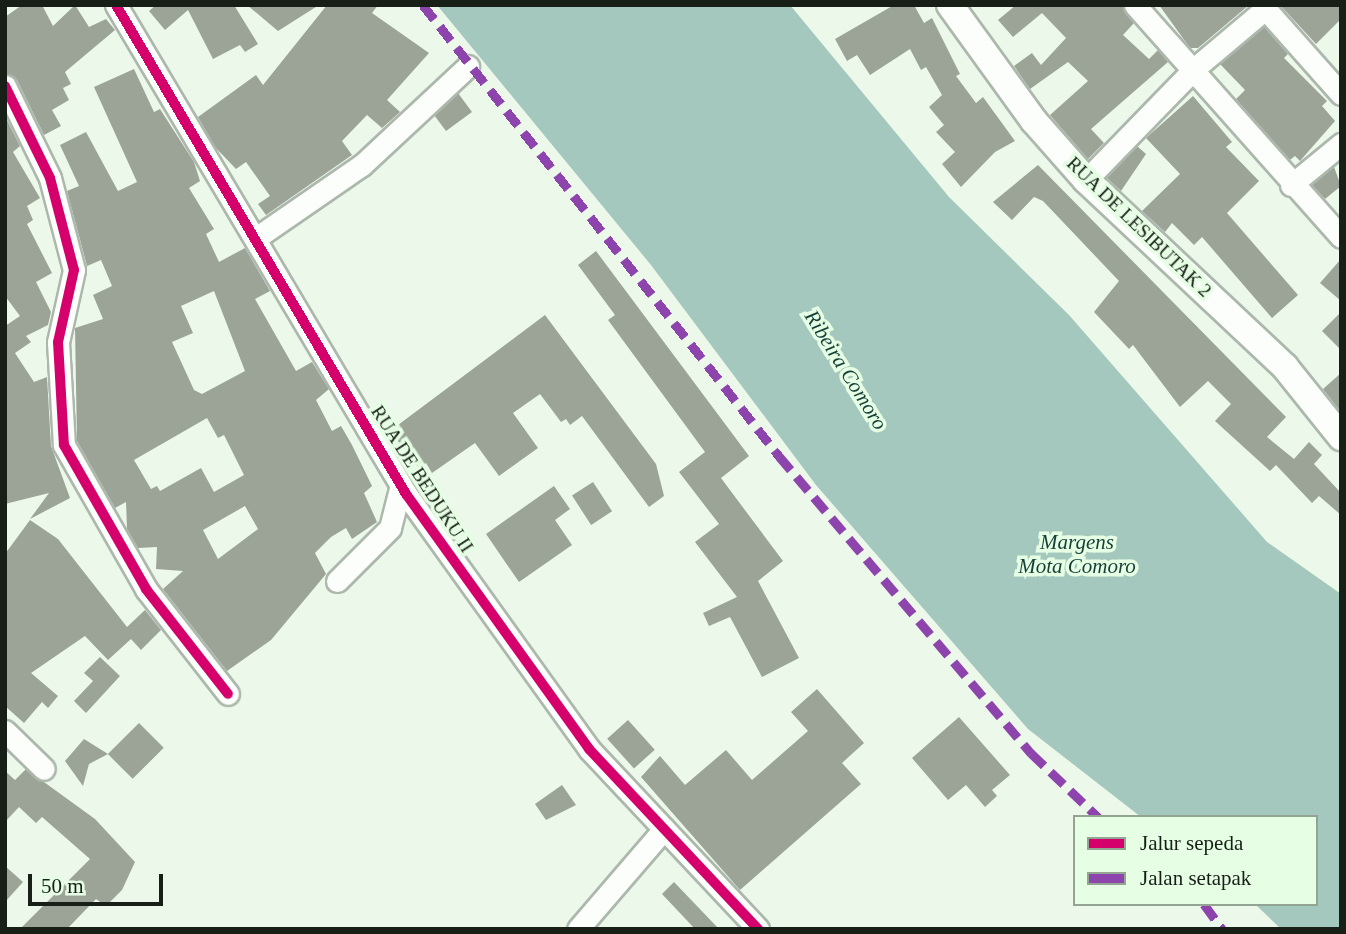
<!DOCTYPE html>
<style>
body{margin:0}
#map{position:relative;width:1346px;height:934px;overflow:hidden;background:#ebf8ea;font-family:"Times New Roman",serif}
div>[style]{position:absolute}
.water>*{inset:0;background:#a5c8be}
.building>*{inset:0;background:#9ca498;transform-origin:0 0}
.roads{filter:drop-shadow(2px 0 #adb8ac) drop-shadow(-2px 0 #adb8ac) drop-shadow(0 2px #adb8ac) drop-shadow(0 -2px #adb8ac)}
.minor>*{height:21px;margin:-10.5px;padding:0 10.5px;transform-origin:10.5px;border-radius:10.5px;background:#fcfefc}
.major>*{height:26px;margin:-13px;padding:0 13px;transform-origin:13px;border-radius:13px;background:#fcfefc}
.quiet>*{height:9px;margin-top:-4.5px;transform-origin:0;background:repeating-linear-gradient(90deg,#8e44ad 0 18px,transparent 0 27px)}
.cycleway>*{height:10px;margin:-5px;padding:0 5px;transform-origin:5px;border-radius:5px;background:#d6006c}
span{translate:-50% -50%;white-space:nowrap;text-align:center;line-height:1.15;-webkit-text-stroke:7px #e6fee4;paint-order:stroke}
.street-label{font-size:19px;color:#171f16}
.water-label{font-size:21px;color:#163f39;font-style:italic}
.frame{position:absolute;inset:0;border:7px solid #171f16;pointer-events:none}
.legend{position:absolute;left:1073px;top:815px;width:245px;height:91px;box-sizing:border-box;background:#e6fee4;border:2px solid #93a592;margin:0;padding:9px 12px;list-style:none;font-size:21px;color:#171f16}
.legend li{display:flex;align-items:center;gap:14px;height:35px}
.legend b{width:35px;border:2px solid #93a592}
.scale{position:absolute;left:28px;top:874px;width:135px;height:32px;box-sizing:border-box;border:4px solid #171f16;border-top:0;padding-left:9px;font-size:21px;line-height:24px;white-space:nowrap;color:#171f16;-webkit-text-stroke:5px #e6fee4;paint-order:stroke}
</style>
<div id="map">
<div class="water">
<div style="clip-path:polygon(437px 5px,790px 5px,949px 197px,1069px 315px,1267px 542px,1341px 594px,1341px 929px,1281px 929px,1255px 904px,1316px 904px,1316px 817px,1141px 817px,1028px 729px,816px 485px,651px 265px)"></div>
</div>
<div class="building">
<div style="clip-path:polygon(22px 5px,42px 5px,53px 26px,75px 5px,89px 27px,106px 19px,115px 30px,65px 72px,71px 84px,63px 88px,69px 100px,52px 110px,61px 126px,44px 135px,17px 80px,5px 73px,5px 17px)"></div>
<div style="clip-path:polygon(156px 5px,234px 5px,258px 44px,245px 52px,240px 45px,213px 59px,188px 10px,165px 30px,149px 11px)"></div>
<div style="clip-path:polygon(247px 5px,319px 5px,278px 31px)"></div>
<div style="clip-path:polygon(327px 5px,378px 5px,372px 13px,429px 53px,387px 100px,400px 112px,382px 128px,367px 115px,342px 141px,352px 155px,266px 215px,258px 204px,270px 196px,246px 162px,236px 169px,215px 147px,198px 117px,256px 75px,263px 85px)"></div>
<div style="clip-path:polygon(894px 5px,914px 5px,924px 23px,932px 18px,960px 74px,956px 76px,976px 103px,983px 97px,1015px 141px,995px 152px,961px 187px,942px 164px,955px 152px,936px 132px,944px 125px,929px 107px,942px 95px,926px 67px,921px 70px,910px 49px,870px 75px,857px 55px,847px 61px,835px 39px)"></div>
<div style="clip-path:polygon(1016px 5px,1122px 5px,1134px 23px,1123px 35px,1149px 59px,1158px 50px,1168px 62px,1091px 129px,1104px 143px,1088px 159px,1050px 115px,1088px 81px,1068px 62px,1030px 89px,1014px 66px,1032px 53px,1041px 65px,1066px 38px,1042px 13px,1013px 37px,998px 20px)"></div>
<div style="clip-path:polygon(1159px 5px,1249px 5px,1198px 48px,1190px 48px)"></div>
<div style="clip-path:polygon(1280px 5px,1341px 5px,1341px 19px,1316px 44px)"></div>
<div style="clip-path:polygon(1264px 27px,1288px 54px,1284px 58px,1327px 101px,1322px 106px,1335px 121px,1300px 161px,1295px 156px,1290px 160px,1236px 99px,1245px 90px,1220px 64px)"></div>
<div style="clip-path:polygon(evenodd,134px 69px,154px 112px,160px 109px,194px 162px,200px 181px,189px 188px,214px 229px,206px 234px,219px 262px,245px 248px,270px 291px,255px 299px,296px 371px,312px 362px,329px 389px,316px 400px,332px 431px,341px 426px,352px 445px,372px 486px,364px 493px,377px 522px,352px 539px,346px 528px,331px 537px,315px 553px,326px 574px,271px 640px,227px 671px,163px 589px,183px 571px,156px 569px,157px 547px,138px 548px,127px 529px,126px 502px,115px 508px,77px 441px,75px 328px,103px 319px,93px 295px,112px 286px,101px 260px,87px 266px,67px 191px,79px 186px,60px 145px,86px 132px,118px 191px,137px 182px,94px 87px,134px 69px,214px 291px,245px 371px,202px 394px,194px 390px,172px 342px,193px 333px,181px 306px,214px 291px,134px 69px,207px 418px,218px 438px,224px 435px,244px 475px,214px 492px,201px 468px,160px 491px,157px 486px,151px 489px,134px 460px,207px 418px,134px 69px,245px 506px,258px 529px,218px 559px,203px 530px,245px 506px)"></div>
<div style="clip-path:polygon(458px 93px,472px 112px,446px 131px,434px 115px)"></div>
<div style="clip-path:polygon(1193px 96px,1232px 142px,1226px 147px,1259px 181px,1227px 213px,1298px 295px,1272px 318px,1202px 237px,1194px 245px,1172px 223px,1165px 232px,1142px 211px,1180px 174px,1146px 138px)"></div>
<div style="clip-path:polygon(5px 116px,20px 146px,13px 152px,40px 198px,27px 206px,33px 220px,27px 224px,52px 273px,36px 282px,51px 312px,48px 325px,26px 336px,31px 342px,15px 353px,34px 382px,47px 377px,51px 446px,70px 498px,30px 519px,49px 493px,5px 504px,5px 326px,20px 316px,5px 296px)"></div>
<div style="clip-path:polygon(1137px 146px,1146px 154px,1121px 191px,1107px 178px)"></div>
<div style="clip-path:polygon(1038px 165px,1286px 417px,1267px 437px,1294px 459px,1309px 442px,1322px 455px,1314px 464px,1341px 493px,1341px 515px,1319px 496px,1312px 503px,1276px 465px,1270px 471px,1215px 421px,1231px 404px,1208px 381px,1180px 407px,1133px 345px,1129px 349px,1094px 312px,1119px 281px,1043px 201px,1034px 197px,1012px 220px,993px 202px)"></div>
<div style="clip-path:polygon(1334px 167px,1341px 186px,1325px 199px,1312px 185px)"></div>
<div style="clip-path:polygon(596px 251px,749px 456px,721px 478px,783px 561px,758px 581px,799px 658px,762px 677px,730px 617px,709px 626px,703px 613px,737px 597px,695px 542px,719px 524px,679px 472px,705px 452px,608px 320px,615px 315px,578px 265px)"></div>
<div style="clip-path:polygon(1341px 259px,1341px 301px,1320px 283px)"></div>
<div style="clip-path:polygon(1341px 312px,1341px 350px,1322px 331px)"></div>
<div style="clip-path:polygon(545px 315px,656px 464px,664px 496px,649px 507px,582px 416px,570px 425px,566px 419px,561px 422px,540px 394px,513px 413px,538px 448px,499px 476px,475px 443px,432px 473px,426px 463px,419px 468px,390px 431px)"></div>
<div style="clip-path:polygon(1341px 373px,1341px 411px,1340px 411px,1323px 389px)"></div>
<div style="left:593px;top:482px;width:35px;height:25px;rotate:57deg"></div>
<div style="clip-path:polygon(554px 486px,570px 509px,555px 520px,572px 545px,519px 582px,486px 534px)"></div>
<div style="clip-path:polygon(30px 520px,58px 539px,127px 627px,145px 610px,161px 630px,141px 650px,131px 639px,108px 660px,85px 636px,31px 673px,58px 696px,48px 708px,42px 702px,24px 723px,5px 706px,5px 554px)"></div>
<div style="clip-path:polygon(100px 657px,120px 676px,86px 713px,74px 701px,93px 681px,84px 673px)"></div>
<div style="clip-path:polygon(817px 689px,864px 743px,842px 763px,861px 784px,740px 890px,641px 777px,660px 756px,685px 785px,726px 750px,752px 780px,808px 731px,791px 712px)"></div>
<div style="clip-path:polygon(959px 717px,1010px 775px,992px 790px,997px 796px,985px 807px,966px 785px,948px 800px,912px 758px)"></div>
<div style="left:628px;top:720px;width:40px;height:28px;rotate:48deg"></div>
<div style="left:139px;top:723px;width:35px;height:44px;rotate:45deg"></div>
<div style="clip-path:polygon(84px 739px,108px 754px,89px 764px,83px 786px,65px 761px)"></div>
<div style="clip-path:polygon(26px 769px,95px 819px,135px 862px,122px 890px,106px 906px,96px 899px,67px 929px,20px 929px,90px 859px,42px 817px,36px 823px,19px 807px,5px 822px,5px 771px,15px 780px)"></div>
<div style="clip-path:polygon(562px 785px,576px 805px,546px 820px,535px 804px)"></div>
<div style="clip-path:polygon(5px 866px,23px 882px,5px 902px)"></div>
<div style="clip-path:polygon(674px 882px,719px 929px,695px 929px,662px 894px)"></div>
</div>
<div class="roads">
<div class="minor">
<div style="left:116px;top:5px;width:569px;rotate:59.33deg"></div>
<div style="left:406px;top:494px;width:314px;rotate:54.3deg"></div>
<div style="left:589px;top:749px;width:247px;rotate:46.8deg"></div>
<div style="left:1135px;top:5px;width:310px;rotate:48.4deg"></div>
<div style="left:1262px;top:5px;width:119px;rotate:48.4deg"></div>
<div style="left:5px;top:86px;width:102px;rotate:63.9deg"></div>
<div style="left:50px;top:178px;width:95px;rotate:75.4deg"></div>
<div style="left:74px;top:270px;width:74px;rotate:102.5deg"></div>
<div style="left:58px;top:342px;width:103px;rotate:86.7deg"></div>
<div style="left:64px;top:445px;width:166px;rotate:60.3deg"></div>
<div style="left:146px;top:589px;width:133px;rotate:52deg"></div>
<div style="left:1086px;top:180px;width:156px;rotate:-45.8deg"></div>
<div style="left:1195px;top:68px;width:92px;rotate:-40.1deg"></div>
<div style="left:1291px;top:185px;width:65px;rotate:-39.4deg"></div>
<div style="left:256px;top:238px;width:129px;rotate:-34.6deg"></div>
<div style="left:362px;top:165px;width:145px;rotate:-43deg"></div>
<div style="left:337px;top:581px;width:75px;rotate:-45deg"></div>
<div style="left:390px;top:528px;width:44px;rotate:-75.7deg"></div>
<div style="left:5px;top:731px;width:54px;rotate:44.3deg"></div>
<div style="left:578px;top:929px;width:132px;rotate:-49.3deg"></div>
</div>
<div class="major">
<div style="left:950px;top:5px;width:143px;rotate:54.1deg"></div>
<div style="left:1034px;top:121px;width:79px;rotate:48.6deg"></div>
<div style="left:1086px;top:180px;width:273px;rotate:43.2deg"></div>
<div style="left:1285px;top:367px;width:90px;rotate:51.3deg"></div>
</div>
</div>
<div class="quiet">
<div style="left:423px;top:5px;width:575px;rotate:51.71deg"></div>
<div style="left:779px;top:456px;width:390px;rotate:49.7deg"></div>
<div style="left:1031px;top:753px;width:93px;rotate:43.7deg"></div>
<div style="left:1204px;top:904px;width:31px;rotate:54deg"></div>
</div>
<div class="cycleway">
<div style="left:116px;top:5px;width:569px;rotate:59.33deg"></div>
<div style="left:406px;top:494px;width:314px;rotate:54.3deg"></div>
<div style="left:589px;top:749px;width:247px;rotate:46.8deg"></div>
<div style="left:5px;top:86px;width:102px;rotate:63.9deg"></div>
<div style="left:50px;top:178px;width:95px;rotate:75.4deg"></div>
<div style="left:74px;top:270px;width:74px;rotate:102.5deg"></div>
<div style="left:58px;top:342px;width:103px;rotate:86.7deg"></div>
<div style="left:64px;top:445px;width:166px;rotate:60.3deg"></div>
<div style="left:146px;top:589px;width:133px;rotate:52deg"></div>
</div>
<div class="street-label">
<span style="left:1139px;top:227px;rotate:44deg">RUA DE LESIBUTAK 2</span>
<span style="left:422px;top:479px;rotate:57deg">RUA DE BEDUKU II</span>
</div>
<div class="water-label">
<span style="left:846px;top:370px;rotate:58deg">Ribeira Comoro</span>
<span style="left:1077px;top:554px">Margens<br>Mota Comoro</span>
</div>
<div class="frame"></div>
<ul class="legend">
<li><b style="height:9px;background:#d6006c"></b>Jalur sepeda</li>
<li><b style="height:9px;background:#8e44ad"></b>Jalan setapak</li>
</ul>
<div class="scale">50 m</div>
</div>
